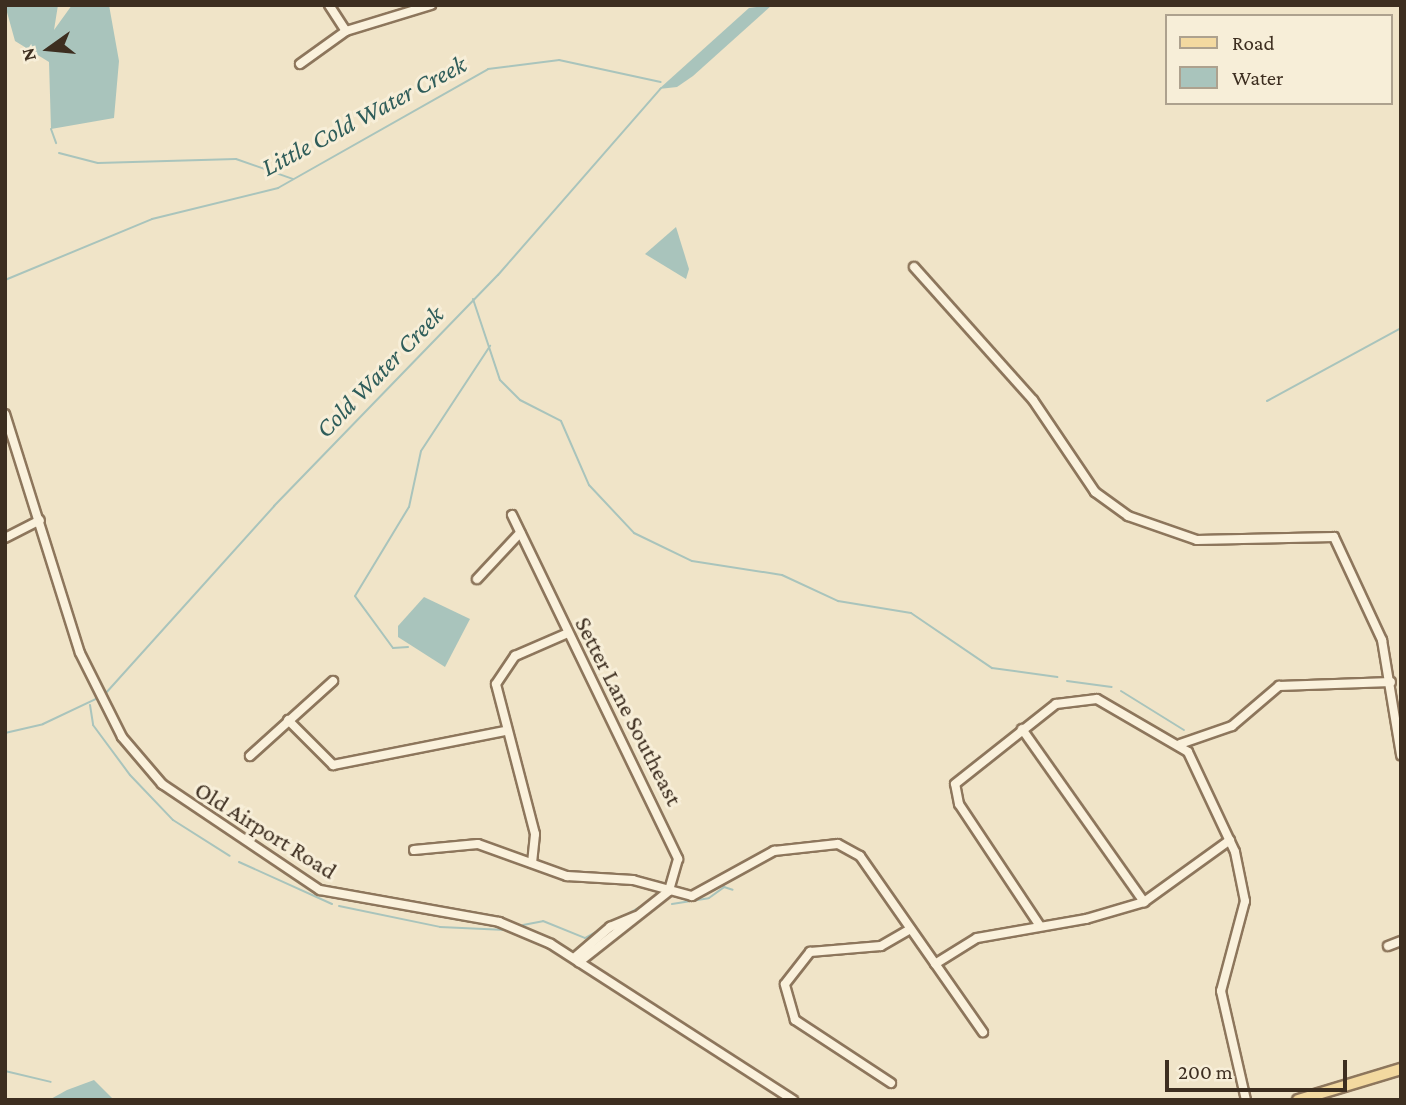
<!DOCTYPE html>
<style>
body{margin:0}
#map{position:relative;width:1406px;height:1105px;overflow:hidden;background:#f0e4c8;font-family:"Crimson Pro",serif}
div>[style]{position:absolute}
.water>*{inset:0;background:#a9c4bc}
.stream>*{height:2px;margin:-1px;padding:0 1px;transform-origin:1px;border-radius:1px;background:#a9c4bc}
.roads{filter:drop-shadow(2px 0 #8d765c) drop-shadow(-2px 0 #8d765c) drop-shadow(0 2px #8d765c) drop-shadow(0 -2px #8d765c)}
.minor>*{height:8px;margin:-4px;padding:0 4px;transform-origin:4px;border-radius:4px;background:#faf1dc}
.major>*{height:10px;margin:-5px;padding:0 5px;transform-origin:5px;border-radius:5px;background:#f3d9a0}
span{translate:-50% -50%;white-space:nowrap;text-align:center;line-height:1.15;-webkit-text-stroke:6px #f7eed8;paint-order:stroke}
.street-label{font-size:24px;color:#3d2e20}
.water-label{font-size:26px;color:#2f5d5a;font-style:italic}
.frame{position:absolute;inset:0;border:7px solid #3d2e20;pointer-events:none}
.legend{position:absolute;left:1165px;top:14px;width:228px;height:91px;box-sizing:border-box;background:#f7eed8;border:2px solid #ada18e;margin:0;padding:9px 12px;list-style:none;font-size:21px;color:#3d2e20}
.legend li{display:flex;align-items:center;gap:14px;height:35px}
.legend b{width:35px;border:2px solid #ada18e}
.north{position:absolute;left:14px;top:14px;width:70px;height:70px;-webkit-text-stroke:5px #f7eed8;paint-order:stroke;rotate:255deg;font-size:19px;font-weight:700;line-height:28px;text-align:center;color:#3d2e20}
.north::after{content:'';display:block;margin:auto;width:24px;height:32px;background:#3d2e20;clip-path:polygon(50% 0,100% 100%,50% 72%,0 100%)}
.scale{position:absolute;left:1165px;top:1060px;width:182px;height:32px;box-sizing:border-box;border:4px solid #3d2e20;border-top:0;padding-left:9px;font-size:21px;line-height:24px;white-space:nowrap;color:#3d2e20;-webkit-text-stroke:5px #f7eed8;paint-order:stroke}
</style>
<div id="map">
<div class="water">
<div style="clip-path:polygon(5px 5px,58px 5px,54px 30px,72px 5px,109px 5px,119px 61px,114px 118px,51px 129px,49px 62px,15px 41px)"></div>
<div style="clip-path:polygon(772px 5px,693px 76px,677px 87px,659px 89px,749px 8px)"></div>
<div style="clip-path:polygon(676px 227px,689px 269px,686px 279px,645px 254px)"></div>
<div style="clip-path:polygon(424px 597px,470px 619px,445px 667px,398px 637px,398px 626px)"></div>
<div style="clip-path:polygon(94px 1080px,114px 1100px,49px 1100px,67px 1090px)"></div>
</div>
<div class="stream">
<div style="left:663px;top:5px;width:50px"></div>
<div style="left:51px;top:129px;width:15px;rotate:70deg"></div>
<div style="left:59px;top:153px;width:40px;rotate:14.4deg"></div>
<div style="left:98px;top:163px;width:138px;rotate:-1.7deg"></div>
<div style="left:236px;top:159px;width:60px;rotate:19.3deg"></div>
<div style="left:5px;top:280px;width:159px;rotate:-22.5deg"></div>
<div style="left:152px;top:219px;width:130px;rotate:-13.8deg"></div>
<div style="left:278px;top:188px;width:241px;rotate:-29.5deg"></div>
<div style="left:488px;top:69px;width:72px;rotate:-7.2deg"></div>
<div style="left:559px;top:60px;width:104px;rotate:12.2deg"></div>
<div style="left:473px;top:299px;width:85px;rotate:71.6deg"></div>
<div style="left:500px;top:380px;width:28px;rotate:45deg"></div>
<div style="left:520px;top:400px;width:46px;rotate:27.1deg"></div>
<div style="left:561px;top:421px;width:70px;rotate:66.4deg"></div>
<div style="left:589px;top:485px;width:66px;rotate:46.8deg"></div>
<div style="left:634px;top:533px;width:64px;rotate:25.8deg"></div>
<div style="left:692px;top:561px;width:91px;rotate:8.8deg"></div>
<div style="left:782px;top:575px;width:62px;rotate:24.9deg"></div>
<div style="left:838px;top:601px;width:74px;rotate:9.3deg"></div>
<div style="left:911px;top:613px;width:98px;rotate:34.2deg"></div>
<div style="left:992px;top:668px;width:66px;rotate:7.9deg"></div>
<div style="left:1267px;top:401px;width:153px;rotate:-28.6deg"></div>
<div style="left:408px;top:647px;width:15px;rotate:176deg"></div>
<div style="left:393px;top:648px;width:64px;rotate:-126.2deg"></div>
<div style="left:355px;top:596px;width:104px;rotate:-58.8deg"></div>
<div style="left:409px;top:507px;width:57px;rotate:-77.9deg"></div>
<div style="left:421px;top:451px;width:126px;rotate:-56.7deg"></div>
<div style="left:1067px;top:681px;width:45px;rotate:7.6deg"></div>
<div style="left:1121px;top:691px;width:74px;rotate:31.8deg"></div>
<div style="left:105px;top:694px;width:253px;rotate:-48deg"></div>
<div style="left:274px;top:506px;width:322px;rotate:-45.9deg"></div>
<div style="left:498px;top:275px;width:248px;rotate:-48.9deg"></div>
<div style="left:90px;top:705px;width:20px;rotate:81deg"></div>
<div style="left:93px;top:725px;width:62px;rotate:53.5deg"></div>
<div style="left:130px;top:775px;width:62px;rotate:46.3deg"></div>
<div style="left:173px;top:820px;width:67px;rotate:32.3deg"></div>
<div style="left:5px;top:733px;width:39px;rotate:-13deg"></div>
<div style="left:43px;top:724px;width:61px;rotate:-25.3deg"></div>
<div style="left:239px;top:862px;width:102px;rotate:24.3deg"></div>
<div style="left:672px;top:904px;width:37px;rotate:-9deg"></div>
<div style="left:709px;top:898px;width:19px;rotate:-36deg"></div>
<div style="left:724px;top:887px;width:9px;rotate:18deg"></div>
<div style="left:339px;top:906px;width:103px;rotate:11.7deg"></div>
<div style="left:440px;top:927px;width:66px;rotate:2.6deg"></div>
<div style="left:523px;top:925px;width:20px;rotate:-11deg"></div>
<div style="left:543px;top:921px;width:45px;rotate:22deg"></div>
<div style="left:585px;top:938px;width:73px;rotate:-29.4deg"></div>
<div style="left:5px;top:1071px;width:47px;rotate:13.4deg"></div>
</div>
<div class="roads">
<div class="minor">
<div style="left:329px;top:5px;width:31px;rotate:57deg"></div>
<div style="left:300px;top:64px;width:57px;rotate:-35.7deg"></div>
<div style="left:346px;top:31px;width:89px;rotate:-17deg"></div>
<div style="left:914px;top:267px;width:178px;rotate:48.2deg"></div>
<div style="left:1033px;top:400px;width:111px;rotate:56deg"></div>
<div style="left:1095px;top:492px;width:41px;rotate:36deg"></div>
<div style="left:1128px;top:516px;width:73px;rotate:19.2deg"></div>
<div style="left:1197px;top:540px;width:137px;rotate:-1.3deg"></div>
<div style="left:1334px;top:537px;width:114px;rotate:65deg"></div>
<div style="left:1382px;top:640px;width:117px;rotate:80.6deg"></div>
<div style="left:5px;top:414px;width:250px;rotate:72.6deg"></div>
<div style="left:80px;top:653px;width:94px;rotate:63.4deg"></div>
<div style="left:122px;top:737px;width:62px;rotate:49.6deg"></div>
<div style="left:162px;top:784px;width:190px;rotate:33.9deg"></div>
<div style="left:320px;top:890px;width:182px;rotate:10.1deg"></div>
<div style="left:499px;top:922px;width:56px;rotate:22.9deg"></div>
<div style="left:551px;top:944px;width:288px;rotate:32.8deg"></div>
<div style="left:512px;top:515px;width:382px;rotate:64.2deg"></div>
<div style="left:678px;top:859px;width:33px;rotate:106deg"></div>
<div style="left:669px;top:891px;width:115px;rotate:141.7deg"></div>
<div style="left:5px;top:538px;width:39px;rotate:-27deg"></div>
<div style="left:477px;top:579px;width:63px;rotate:-46.9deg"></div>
<div style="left:288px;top:720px;width:64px;rotate:45deg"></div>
<div style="left:333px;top:765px;width:174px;rotate:-11.2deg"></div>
<div style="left:1022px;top:729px;width:212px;rotate:54.8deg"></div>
<div style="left:1180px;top:744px;width:55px;rotate:-19.1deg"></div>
<div style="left:1232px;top:726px;width:62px;rotate:-40.4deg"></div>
<div style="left:1279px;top:686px;width:112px;rotate:-2deg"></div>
<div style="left:250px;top:756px;width:112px;rotate:-42.1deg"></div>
<div style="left:414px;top:850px;width:64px;rotate:-5.4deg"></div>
<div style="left:478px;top:844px;width:95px;rotate:19.8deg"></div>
<div style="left:567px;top:876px;width:66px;rotate:3.5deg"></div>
<div style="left:633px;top:880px;width:61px;rotate:15.2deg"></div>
<div style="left:692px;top:896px;width:94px;rotate:-28.8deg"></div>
<div style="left:774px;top:851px;width:64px;rotate:-6.2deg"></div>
<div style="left:838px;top:844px;width:25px;rotate:29deg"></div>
<div style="left:860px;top:856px;width:215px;rotate:55.1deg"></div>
<div style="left:532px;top:863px;width:29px;rotate:-84deg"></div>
<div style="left:535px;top:834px;width:155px;rotate:-104.6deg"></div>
<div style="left:496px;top:684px;width:34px;rotate:-56deg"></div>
<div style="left:515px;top:656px;width:58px;rotate:-23.5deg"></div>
<div style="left:1040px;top:926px;width:146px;rotate:-123.6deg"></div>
<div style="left:959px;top:804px;width:20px;rotate:-101deg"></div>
<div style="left:955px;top:784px;width:129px;rotate:-38.4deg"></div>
<div style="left:1056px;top:704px;width:41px;rotate:-7deg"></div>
<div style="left:1097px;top:699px;width:105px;rotate:30.2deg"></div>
<div style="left:1188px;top:752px;width:110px;rotate:64.8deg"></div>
<div style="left:1235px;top:852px;width:50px;rotate:78.5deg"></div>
<div style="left:1245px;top:901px;width:93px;rotate:104.9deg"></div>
<div style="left:1221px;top:991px;width:112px;rotate:77.1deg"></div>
<div style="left:1388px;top:946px;width:14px;rotate:-21deg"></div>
<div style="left:574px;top:958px;width:48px;rotate:-40.7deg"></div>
<div style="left:610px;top:927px;width:28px;rotate:-23deg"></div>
<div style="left:935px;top:964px;width:49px;rotate:-31.8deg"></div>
<div style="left:977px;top:938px;width:111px;rotate:-9.9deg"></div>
<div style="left:1086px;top:919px;width:60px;rotate:-16.3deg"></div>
<div style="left:1144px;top:902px;width:106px;rotate:-35.8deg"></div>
<div style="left:891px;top:1083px;width:115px;rotate:-146.7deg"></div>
<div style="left:795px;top:1020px;width:37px;rotate:-106deg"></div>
<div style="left:785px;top:984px;width:41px;rotate:-52deg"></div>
<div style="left:810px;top:952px;width:71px;rotate:-4.8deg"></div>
<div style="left:881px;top:946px;width:34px;rotate:-30deg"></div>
</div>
<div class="major">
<div style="left:1298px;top:1100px;width:108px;rotate:-16.8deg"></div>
</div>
</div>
<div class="street-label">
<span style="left:629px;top:711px;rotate:63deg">Setter Lane Southeast</span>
<span style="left:266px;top:830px;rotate:32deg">Old Airport Road</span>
</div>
<div class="water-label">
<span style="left:364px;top:116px;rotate:-28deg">Little Cold Water Creek</span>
<span style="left:380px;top:372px;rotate:-46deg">Cold Water Creek</span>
</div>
<div class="frame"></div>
<ul class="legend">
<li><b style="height:9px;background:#f3d9a0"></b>Road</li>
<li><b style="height:19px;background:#a9c4bc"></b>Water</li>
</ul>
<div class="north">N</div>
<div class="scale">200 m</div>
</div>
